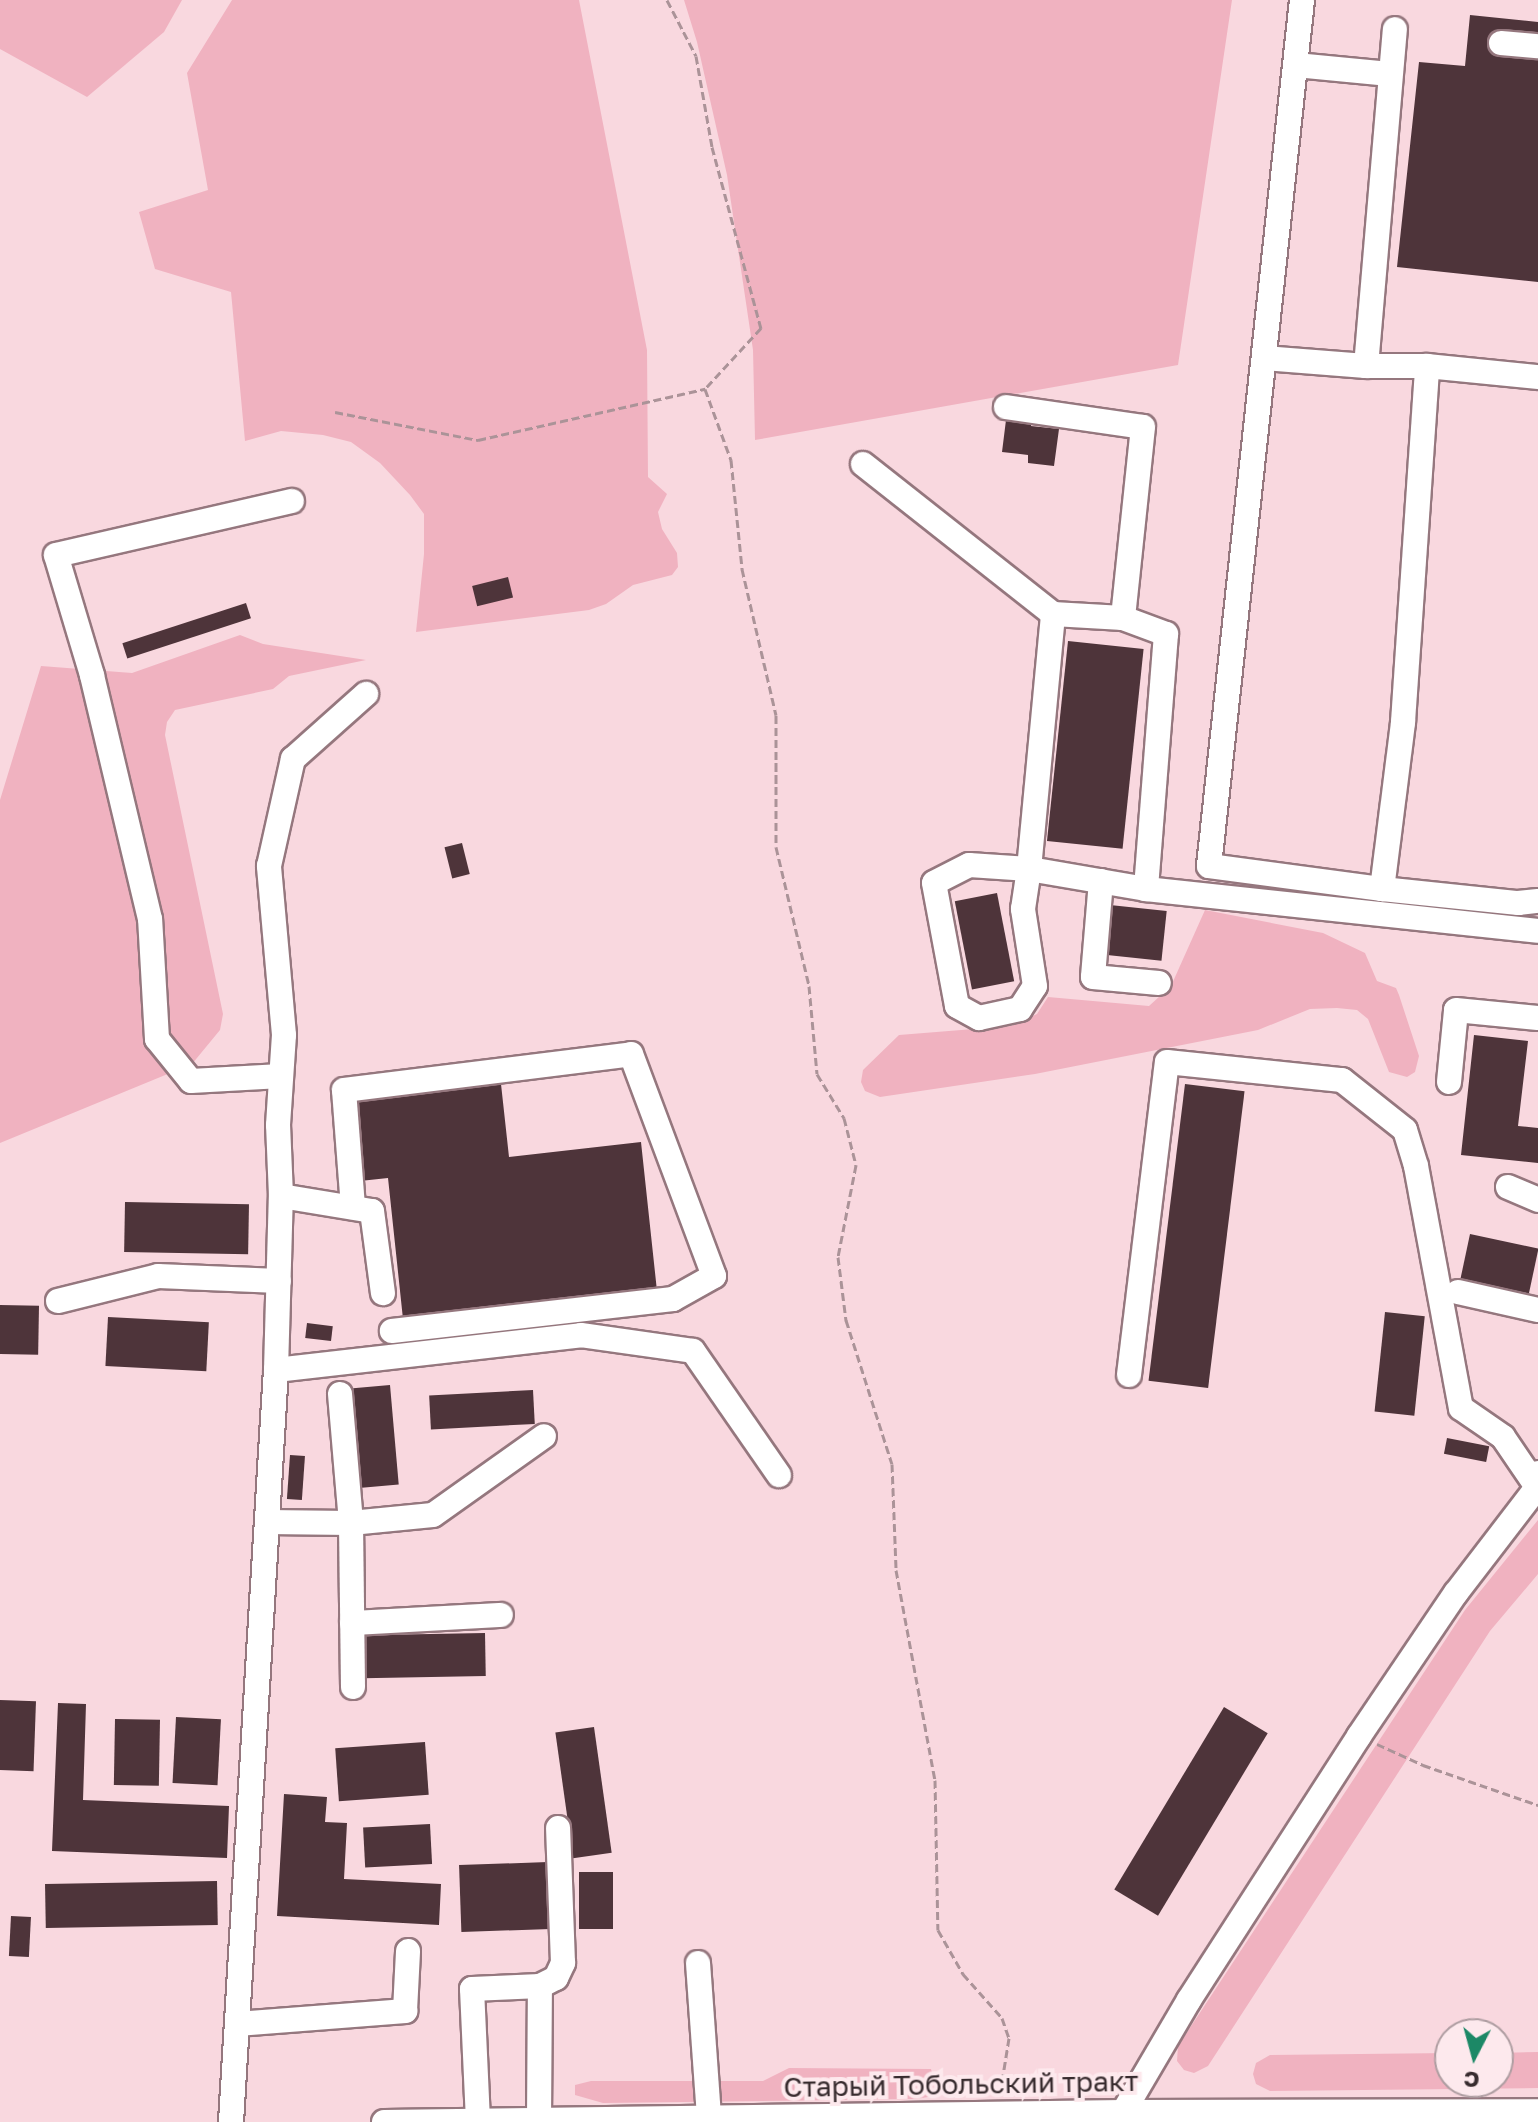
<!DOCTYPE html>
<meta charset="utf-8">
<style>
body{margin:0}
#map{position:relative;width:1538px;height:2122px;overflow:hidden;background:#f9d8df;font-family:"Golos Text",sans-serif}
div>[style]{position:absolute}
.green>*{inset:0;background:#f0b2c0}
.building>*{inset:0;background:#4e343a;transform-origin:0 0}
.path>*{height:3px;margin-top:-1.5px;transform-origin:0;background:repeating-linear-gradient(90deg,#ab9398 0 8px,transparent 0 12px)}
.roads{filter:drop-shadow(2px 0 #95777e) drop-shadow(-2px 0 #95777e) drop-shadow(0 2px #95777e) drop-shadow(0 -2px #95777e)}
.minor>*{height:24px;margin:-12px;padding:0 12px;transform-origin:12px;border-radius:12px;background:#fff}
span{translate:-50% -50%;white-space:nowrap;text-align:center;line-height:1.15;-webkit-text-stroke:8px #fde9ed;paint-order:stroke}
.street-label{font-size:28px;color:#372b2e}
.north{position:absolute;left:1434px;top:2018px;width:80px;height:80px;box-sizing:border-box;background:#fde9ed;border:2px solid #ae9da1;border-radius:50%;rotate:186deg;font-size:22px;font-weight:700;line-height:32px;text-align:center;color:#372b2e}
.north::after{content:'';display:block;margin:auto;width:28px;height:36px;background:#1c8866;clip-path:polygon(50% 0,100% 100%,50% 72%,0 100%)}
</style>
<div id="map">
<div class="green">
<div style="clip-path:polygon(0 0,182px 0,164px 32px,87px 97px,0 49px)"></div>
<div style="clip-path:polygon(232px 0,579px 0,647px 350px,648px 477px,667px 494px,658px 512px,662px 529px,677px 553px,678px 567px,672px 575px,633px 585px,606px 604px,589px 610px,416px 632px,424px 554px,424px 514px,410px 495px,380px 463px,351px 442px,323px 435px,281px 431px,245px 441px,231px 292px,155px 269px,139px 212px,208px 190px,187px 73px)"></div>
<div style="clip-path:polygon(684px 0,1232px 0,1178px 365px,755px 440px,753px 350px,727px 175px,697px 42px)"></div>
<div style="clip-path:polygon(240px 635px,263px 644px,366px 660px,289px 676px,273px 689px,175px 710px,167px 722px,165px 735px,223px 1014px,220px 1030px,192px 1064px,0 1143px,0 800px,41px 666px,132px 673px)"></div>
<div style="clip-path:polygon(1205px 910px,1323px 933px,1365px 953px,1377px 981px,1396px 988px,1399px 995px,1419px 1056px,1415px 1072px,1407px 1077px,1389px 1072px,1368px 1019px,1357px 1010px,1337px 1008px,1310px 1009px,1258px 1030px,1035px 1074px,880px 1097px,865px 1091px,861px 1082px,863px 1070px,899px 1035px,1011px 1026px,1037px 1014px,1048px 997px,1149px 1006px,1171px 986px)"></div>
<div style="clip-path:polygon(1538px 1520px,1538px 1574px,1490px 1631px,1208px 2066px,1194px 2073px,1184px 2070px,1177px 2061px,1178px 2046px,1465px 1610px)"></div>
<div style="clip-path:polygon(1538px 2052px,1538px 2088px,1270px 2091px,1256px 2084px,1253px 2074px,1256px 2063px,1270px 2055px,1450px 2053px,1450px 2082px,1498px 2082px,1498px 2053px)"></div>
<div style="clip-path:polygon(789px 2068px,931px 2069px,936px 2089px,928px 2097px,916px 2099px,603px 2103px,575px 2095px,575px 2085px,591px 2081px,763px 2081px)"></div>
</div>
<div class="building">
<div style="clip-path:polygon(1470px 15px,1538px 22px,1538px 282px,1397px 267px,1419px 62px,1465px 66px)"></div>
<div style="clip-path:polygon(1007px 412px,1032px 415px,1031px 426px,1059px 429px,1054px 466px,1028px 463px,1028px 455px,1002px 452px)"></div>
<div style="left:508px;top:577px;width:21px;height:37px;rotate:76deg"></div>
<div style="left:246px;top:603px;width:16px;height:130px;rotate:72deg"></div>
<div style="left:1068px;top:641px;width:76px;height:201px;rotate:6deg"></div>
<div style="left:462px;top:843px;width:32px;height:18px;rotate:76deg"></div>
<div style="left:997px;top:893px;width:90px;height:43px;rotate:79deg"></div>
<div style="left:1110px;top:905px;width:57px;height:50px;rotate:6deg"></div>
<div style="clip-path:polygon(1474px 1035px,1528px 1041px,1518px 1126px,1538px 1128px,1538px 1163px,1461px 1155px)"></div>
<div style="clip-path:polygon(501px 1084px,509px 1157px,641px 1142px,657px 1291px,403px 1319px,388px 1178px,360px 1181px,351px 1101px)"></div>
<div style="left:1185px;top:1084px;width:60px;height:299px;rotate:7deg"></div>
<div style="left:125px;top:1202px;width:124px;height:50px;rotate:1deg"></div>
<div style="left:1470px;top:1234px;width:70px;height:46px;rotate:12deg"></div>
<div style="left:0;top:1305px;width:39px;height:49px;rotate:1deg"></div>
<div style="left:1385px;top:1312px;width:40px;height:100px;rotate:6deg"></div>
<div style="left:108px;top:1317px;width:101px;height:49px;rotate:3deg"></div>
<div style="left:307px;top:1323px;width:26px;height:15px;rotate:7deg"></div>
<div style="left:390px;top:1385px;width:100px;height:37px;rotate:85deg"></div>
<div style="left:533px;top:1390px;width:34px;height:104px;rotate:87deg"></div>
<div style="left:1447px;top:1438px;width:43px;height:16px;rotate:11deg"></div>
<div style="left:290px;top:1455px;width:15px;height:44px;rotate:4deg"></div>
<div style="left:485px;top:1633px;width:43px;height:123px;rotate:89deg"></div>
<div style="left:0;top:1700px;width:36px;height:70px;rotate:2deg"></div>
<div style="clip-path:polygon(58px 1703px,86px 1704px,83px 1800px,229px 1806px,227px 1858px,52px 1851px)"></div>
<div style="left:1224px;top:1707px;width:51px;height:213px;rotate:31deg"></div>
<div style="left:176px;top:1717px;width:45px;height:66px;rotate:3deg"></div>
<div style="left:115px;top:1719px;width:45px;height:66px;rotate:1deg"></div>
<div style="left:594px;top:1727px;width:127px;height:39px;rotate:82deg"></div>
<div style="left:425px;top:1742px;width:53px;height:90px;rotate:86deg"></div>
<div style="clip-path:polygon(284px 1794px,327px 1797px,325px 1822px,347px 1823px,344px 1879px,441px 1884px,439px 1925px,277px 1916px)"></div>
<div style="left:430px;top:1824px;width:40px;height:67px;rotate:87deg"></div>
<div style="left:548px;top:1862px;width:67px;height:89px;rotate:88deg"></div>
<div style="left:579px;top:1872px;width:34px;height:57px"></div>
<div style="left:217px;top:1881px;width:44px;height:172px;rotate:89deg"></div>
<div style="left:11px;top:1916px;width:20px;height:40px;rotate:3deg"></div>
</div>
<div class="path">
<div style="left:667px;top:0;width:63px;rotate:62.6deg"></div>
<div style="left:696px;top:56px;width:92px;rotate:80deg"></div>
<div style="left:712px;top:147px;width:188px;rotate:74.9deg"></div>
<div style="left:761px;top:328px;width:83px;rotate:132.6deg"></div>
<div style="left:705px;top:389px;width:76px;rotate:69.9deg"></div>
<div style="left:731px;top:460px;width:110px;rotate:84.2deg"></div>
<div style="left:742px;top:569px;width:150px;rotate:76.9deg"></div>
<div style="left:776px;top:715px;width:132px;rotate:90deg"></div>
<div style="left:776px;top:847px;width:143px;rotate:76.6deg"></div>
<div style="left:809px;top:986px;width:88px;rotate:84.8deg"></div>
<div style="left:817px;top:1074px;width:52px;rotate:58.5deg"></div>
<div style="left:844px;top:1118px;width:49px;rotate:75.7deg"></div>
<div style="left:856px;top:1165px;width:94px;rotate:101.1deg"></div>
<div style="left:838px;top:1257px;width:64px;rotate:82.8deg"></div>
<div style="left:846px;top:1320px;width:151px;rotate:72.3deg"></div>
<div style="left:892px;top:1464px;width:106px;rotate:87.8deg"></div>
<div style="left:896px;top:1570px;width:214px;rotate:79.5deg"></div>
<div style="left:935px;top:1780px;width:150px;rotate:88.9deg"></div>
<div style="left:938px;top:1930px;width:51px;rotate:60.4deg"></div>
<div style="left:963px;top:1974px;width:59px;rotate:48.4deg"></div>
<div style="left:1002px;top:2018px;width:21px;rotate:71deg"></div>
<div style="left:1009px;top:2038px;width:57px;rotate:99.1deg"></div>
<div style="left:335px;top:412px;width:146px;rotate:11.1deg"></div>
<div style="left:478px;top:440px;width:233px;rotate:-12.7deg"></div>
<div style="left:1377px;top:1744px;width:51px;rotate:24.5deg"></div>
<div style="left:1423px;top:1765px;width:122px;rotate:19.2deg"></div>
</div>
<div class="roads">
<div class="minor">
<div style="left:1302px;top:0;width:871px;rotate:96.13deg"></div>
<div style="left:1209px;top:866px;width:175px;rotate:7.6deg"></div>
<div style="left:1382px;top:889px;width:137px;rotate:5.9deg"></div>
<div style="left:1518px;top:903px;width:20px;rotate:-6deg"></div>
<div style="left:1501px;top:43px;width:37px;rotate:5deg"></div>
<div style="left:1296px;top:65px;width:94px;rotate:5.5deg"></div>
<div style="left:1264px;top:358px;width:102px;rotate:4.5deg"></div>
<div style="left:1366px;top:366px;width:61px"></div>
<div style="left:1427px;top:366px;width:112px;rotate:5.7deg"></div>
<div style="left:1366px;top:366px;width:338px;rotate:-85.1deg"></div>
<div style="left:1006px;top:407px;width:138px;rotate:8.3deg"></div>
<div style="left:1143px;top:427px;width:192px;rotate:96deg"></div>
<div style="left:863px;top:464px;width:242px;rotate:38.3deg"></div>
<div style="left:1101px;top:881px;width:96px;rotate:94.8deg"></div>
<div style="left:1093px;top:977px;width:66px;rotate:5.2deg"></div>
<div style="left:1146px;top:889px;width:119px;rotate:-170.3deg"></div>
<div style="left:1029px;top:869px;width:60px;rotate:-176.2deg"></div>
<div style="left:969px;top:865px;width:39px;rotate:153deg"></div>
<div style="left:934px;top:883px;width:125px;rotate:79.4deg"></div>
<div style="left:957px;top:1006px;width:25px;rotate:29deg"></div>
<div style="left:979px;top:1018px;width:42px;rotate:-12.4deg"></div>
<div style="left:1020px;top:1009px;width:27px;rotate:-57deg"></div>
<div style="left:1035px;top:986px;width:78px;rotate:-98.9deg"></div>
<div style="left:1023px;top:909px;width:40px;rotate:-81.5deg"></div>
<div style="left:1029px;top:869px;width:256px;rotate:-84.6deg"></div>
<div style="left:1053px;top:614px;width:70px;rotate:3.3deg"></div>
<div style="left:1123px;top:618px;width:46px;rotate:20.4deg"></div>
<div style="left:1166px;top:634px;width:256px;rotate:94.5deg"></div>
<div style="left:1146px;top:889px;width:394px;rotate:6.1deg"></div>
<div style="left:1382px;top:889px;width:168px;rotate:-82.8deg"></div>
<div style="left:1403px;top:722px;width:357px;rotate:-86.1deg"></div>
<div style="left:281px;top:1076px;width:90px;rotate:176.8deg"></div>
<div style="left:191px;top:1081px;width:54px;rotate:-129deg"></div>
<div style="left:157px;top:1039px;width:120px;rotate:-93.3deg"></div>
<div style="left:150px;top:919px;width:251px;rotate:-103.4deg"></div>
<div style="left:92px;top:675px;width:125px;rotate:-106.7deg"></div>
<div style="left:56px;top:555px;width:242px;rotate:-12.9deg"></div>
<div style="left:1449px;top:1082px;width:72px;rotate:-84.4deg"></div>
<div style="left:1456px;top:1010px;width:82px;rotate:5.6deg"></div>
<div style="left:1508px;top:1187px;width:33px;rotate:23deg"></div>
<div style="left:281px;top:1196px;width:71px;rotate:-92.4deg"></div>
<div style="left:278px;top:1125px;width:90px;rotate:-86.2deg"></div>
<div style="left:284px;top:1035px;width:170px;rotate:-95.1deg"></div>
<div style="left:269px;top:866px;width:110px;rotate:-77.4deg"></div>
<div style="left:293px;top:759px;width:98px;rotate:-41.7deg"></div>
<div style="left:353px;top:1207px;width:117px;rotate:-94.4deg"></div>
<div style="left:344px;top:1090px;width:289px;rotate:-7.1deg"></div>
<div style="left:631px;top:1054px;width:237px;rotate:69.5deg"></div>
<div style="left:714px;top:1276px;width:47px;rotate:150.7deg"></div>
<div style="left:673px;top:1299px;width:283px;rotate:173.5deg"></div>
<div style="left:1458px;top:1292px;width:82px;rotate:12.7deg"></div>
<div style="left:58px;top:1301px;width:103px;rotate:-14deg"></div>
<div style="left:158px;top:1276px;width:121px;rotate:2.4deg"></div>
<div style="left:276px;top:1370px;width:307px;rotate:-6.5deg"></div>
<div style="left:581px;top:1335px;width:113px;rotate:8.1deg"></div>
<div style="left:693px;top:1351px;width:151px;rotate:55.3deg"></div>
<div style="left:1129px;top:1375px;width:315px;rotate:-83.1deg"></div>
<div style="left:1167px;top:1062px;width:176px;rotate:5.9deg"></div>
<div style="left:1342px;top:1080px;width:80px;rotate:38.4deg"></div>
<div style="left:1405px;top:1130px;width:38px;rotate:73deg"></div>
<div style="left:1416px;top:1166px;width:246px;rotate:79.5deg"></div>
<div style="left:1461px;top:1408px;width:51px;rotate:34.6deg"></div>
<div style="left:1503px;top:1437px;width:60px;rotate:55.8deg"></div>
<div style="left:1537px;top:1487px;width:14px;rotate:-86deg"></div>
<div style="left:340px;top:1394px;width:129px;rotate:85.1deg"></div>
<div style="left:351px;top:1523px;width:82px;rotate:-5.6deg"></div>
<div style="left:433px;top:1515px;width:136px;rotate:-35.4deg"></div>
<div style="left:267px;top:1522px;width:84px;rotate:0.7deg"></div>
<div style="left:351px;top:1523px;width:164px;rotate:89.3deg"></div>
<div style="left:352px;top:1623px;width:149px;rotate:-3.1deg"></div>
<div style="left:698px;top:1963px;width:154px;rotate:85.9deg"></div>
<div style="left:237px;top:2024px;width:169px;rotate:-4.4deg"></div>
<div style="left:405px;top:2011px;width:60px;rotate:-87.1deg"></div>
<div style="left:539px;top:2120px;width:134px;rotate:-89.6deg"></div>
<div style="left:540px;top:1986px;width:18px;rotate:-27deg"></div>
<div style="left:556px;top:1978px;width:17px;rotate:-65deg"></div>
<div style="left:563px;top:1963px;width:135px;rotate:-92.1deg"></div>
<div style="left:478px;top:2121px;width:132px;rotate:-92.6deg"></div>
<div style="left:472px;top:1989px;width:68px;rotate:-2.5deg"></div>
<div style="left:1118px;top:2121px;width:140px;rotate:-59.6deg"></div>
<div style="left:1189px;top:2000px;width:314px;rotate:-57.2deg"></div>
<div style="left:1359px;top:1736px;width:173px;rotate:-55.9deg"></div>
<div style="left:1456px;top:1593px;width:135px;rotate:-52.5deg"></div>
<div style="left:231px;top:2122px;width:753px;rotate:-86.58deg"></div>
<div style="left:276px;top:1370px;width:174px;rotate:-88.4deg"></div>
<div style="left:281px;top:1196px;width:92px;rotate:9.4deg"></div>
<div style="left:372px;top:1211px;width:83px;rotate:82.4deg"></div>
<div style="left:384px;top:2122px;width:740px;rotate:-0.77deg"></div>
<div style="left:1124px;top:2112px;width:414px;rotate:-0.1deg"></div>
</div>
</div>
<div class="street-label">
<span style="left:961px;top:2084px;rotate:-1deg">Старый Тобольский тракт</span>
</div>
<div class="north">С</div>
</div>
